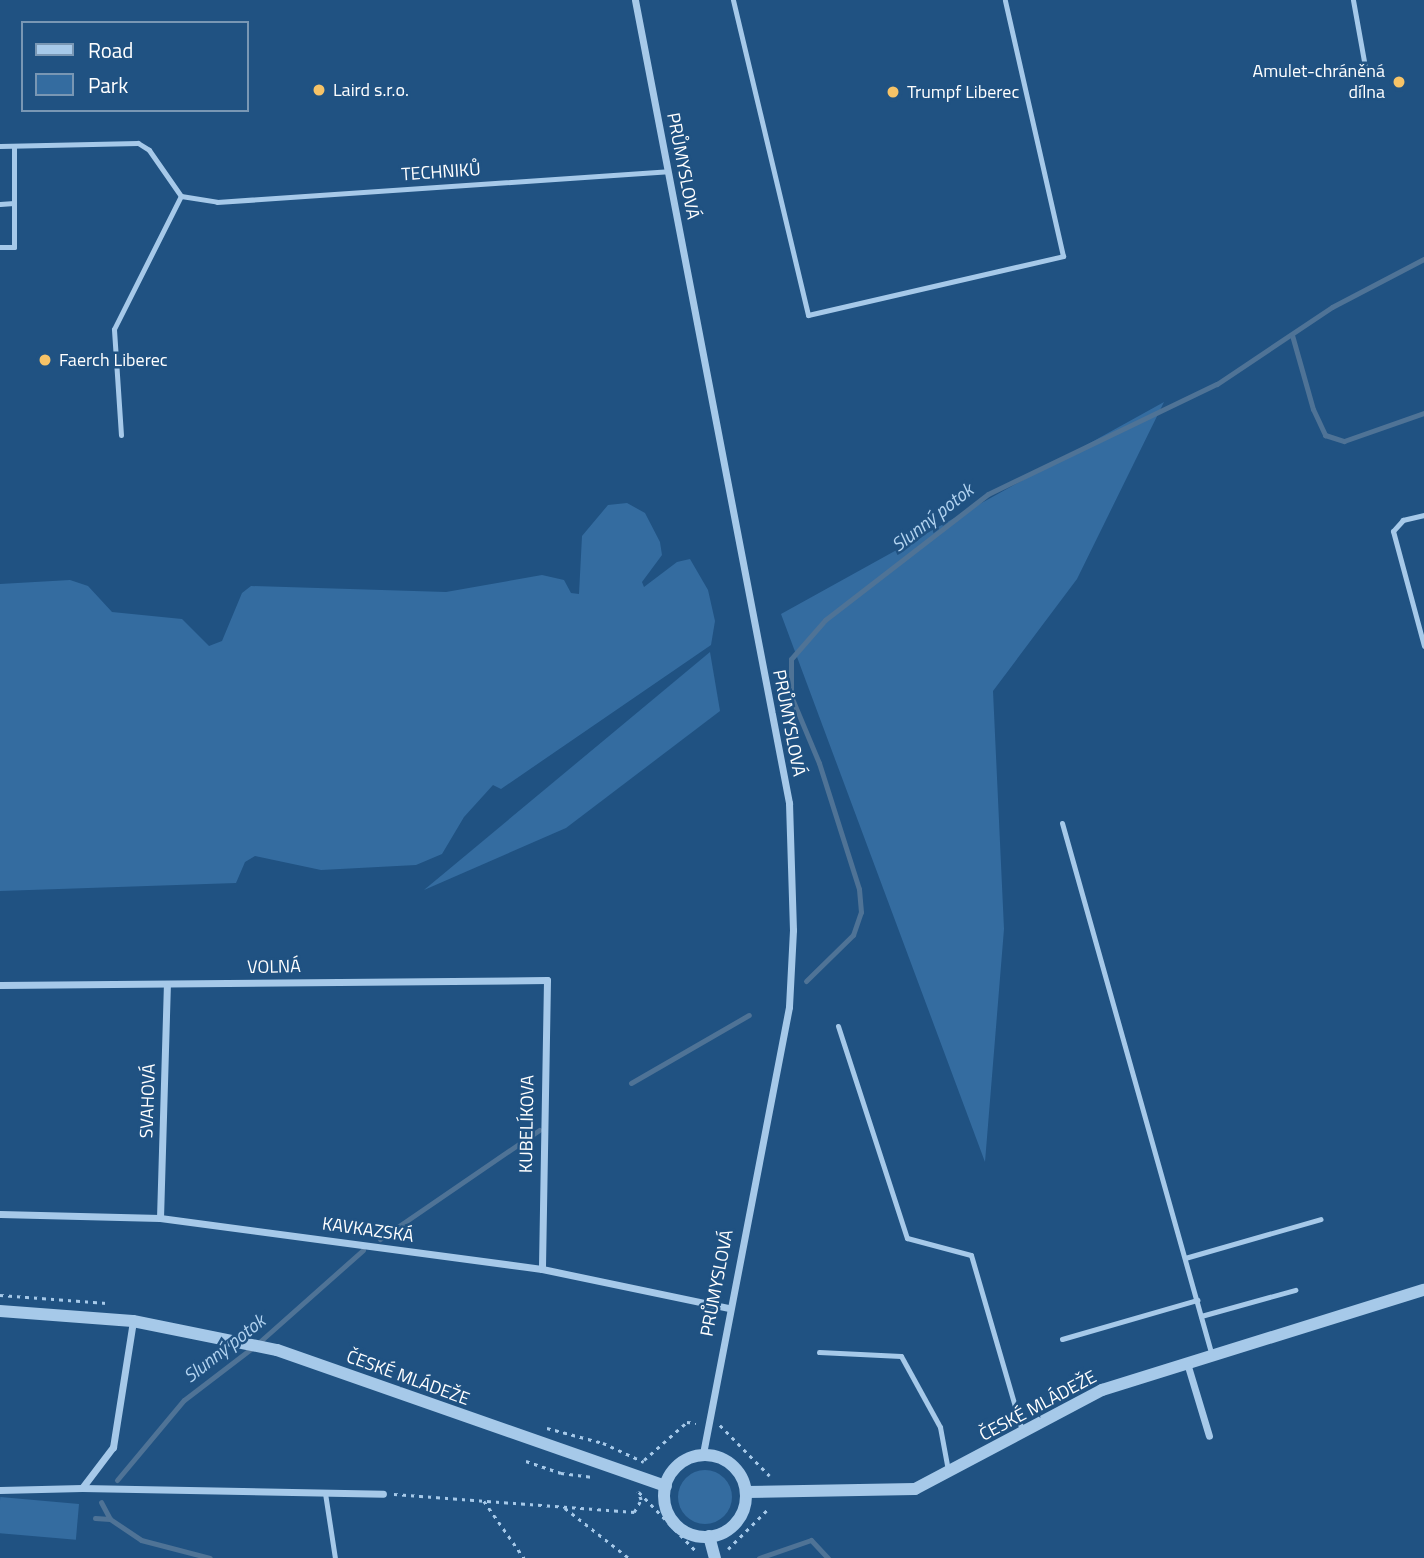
<!DOCTYPE html>
<meta charset="utf-8">
<style>
body{margin:0}
#map{position:relative;width:1424px;height:1558px;overflow:hidden;background:#205282;font-family:"Titillium Web",sans-serif}
div>[style]{position:absolute}
.green>*{inset:0;background:#346ca0;transform-origin:0 0}
.round{border-radius:50%}
.stream>*{height:5px;margin:-2.5px;padding:0 2.5px;transform-origin:2.5px;border-radius:2.5px;background:#4f7396}
.path>*{height:2.5px;margin-top:-1.25px;transform-origin:0;background:repeating-linear-gradient(90deg,#a6c9e9 0 3.5px,transparent 0 8.5px)}
.service>*{height:5px;margin:-2.5px;padding:0 2.5px;transform-origin:2.5px;border-radius:2.5px;background:#a6c9e9}
.minor>*{height:7px;margin:-3.5px;padding:0 3.5px;transform-origin:3.5px;border-radius:3.5px;background:#a6c9e9}
.tertiary>*{height:12px;margin:-6px;padding:0 6px;transform-origin:6px;border-radius:6px;background:#a6c9e9}
.tertiary>.ring{margin:-6px;padding:0;box-sizing:content-box;background:none;border:12px solid #a6c9e9;border-radius:50%}
.dots>*{width:19px;height:19px;translate:-50% -50%;box-sizing:border-box;border:4px solid #205282;border-radius:50%}
span{translate:-50% -50%;white-space:nowrap;text-align:center;line-height:1.15;-webkit-text-stroke:5px #205282;paint-order:stroke}
.poi-label{font-size:18px;color:#fff}
.right{translate:-100% -50%;text-align:right}
.left{translate:0 -50%;text-align:left}
.street-label{font-size:18px;color:#fff}
.water-label{font-size:19px;color:#b2d3f0;font-style:italic}
.legend{position:absolute;left:21px;top:21px;width:228px;height:91px;box-sizing:border-box;background:#205282;border:2px solid #7997b4;margin:0;padding:9px 12px;list-style:none;font-size:21px;color:#fff}
.legend li{display:flex;align-items:center;gap:14px;height:35px}
.legend b{width:35px;border:2px solid #7997b4}
</style>
<div id="map">
<div class="green">
<div style="clip-path:polygon(1164px 402px,1077px 579px,993px 691px,1004px 929px,985px 1162px,781px 614px)"></div>
<div style="clip-path:polygon(627px 503px,645px 513px,660px 542px,662px 555px,642px 582px,644px 587px,677px 562px,690px 559px,708px 590px,715px 621px,711px 645px,501px 789px,493px 785px,464px 817px,442px 854px,416px 865px,321px 870px,255px 856px,245px 862px,236px 883px,0 891px,0 584px,70px 580px,88px 586px,112px 612px,182px 619px,209px 646px,222px 641px,242px 593px,251px 586px,446px 592px,542px 575px,564px 580px,571px 593px,579px 594px,582px 536px,608px 505px)"></div>
<div style="clip-path:polygon(710px 652px,720px 711px,566px 828px,424px 890px)"></div>
<div class="round" style="left:678px;top:1470px;width:54px;height:54px"></div>
<div style="left:79px;top:1504px;width:36px;height:79px;rotate:95deg"></div>
</div>
<div class="stream">
<div style="left:1292px;top:335px;width:77px;rotate:74.2deg"></div>
<div style="left:1313px;top:409px;width:29px;rotate:65deg"></div>
<div style="left:1325px;top:435px;width:20px;rotate:18deg"></div>
<div style="left:1344px;top:441px;width:85px;rotate:-19.3deg"></div>
<div style="left:806px;top:981px;width:66px;rotate:-44.4deg"></div>
<div style="left:853px;top:935px;width:24px;rotate:-71deg"></div>
<div style="left:861px;top:912px;width:23px;rotate:-95deg"></div>
<div style="left:859px;top:889px;width:132px;rotate:-107.6deg"></div>
<div style="left:819px;top:763px;width:73px;rotate:-112.7deg"></div>
<div style="left:791px;top:696px;width:37px;rotate:-90deg"></div>
<div style="left:791px;top:659px;width:52px;rotate:-48.9deg"></div>
<div style="left:825px;top:620px;width:206px;rotate:-37.7deg"></div>
<div style="left:988px;top:494px;width:254px;rotate:-25.7deg"></div>
<div style="left:1217px;top:384px;width:138px;rotate:-33.8deg"></div>
<div style="left:1332px;top:307px;width:104px;rotate:-27.6deg"></div>
<div style="left:631px;top:1083px;width:136px;rotate:-30deg"></div>
<div style="left:380px;top:1239px;width:193px;rotate:-34.4deg"></div>
<div style="left:117px;top:1480px;width:104px;rotate:-50.1deg"></div>
<div style="left:184px;top:1400px;width:91px;rotate:-37.4deg"></div>
<div style="left:256px;top:1345px;width:143px;rotate:-41.6deg"></div>
<div style="left:95px;top:1518px;width:15px;rotate:4deg"></div>
<div style="left:110px;top:1519px;width:19px;rotate:-118deg"></div>
<div style="left:110px;top:1519px;width:37px;rotate:34deg"></div>
<div style="left:141px;top:1540px;width:71px;rotate:14.6deg"></div>
<div style="left:759px;top:1558px;width:55px;rotate:-19.1deg"></div>
<div style="left:811px;top:1540px;width:25px;rotate:47deg"></div>
</div>
<div class="path">
<div style="left:0;top:1295px;width:107px;rotate:4.3deg"></div>
<div style="left:720px;top:1425px;width:71px;rotate:45.6deg"></div>
<div style="left:547px;top:1428px;width:58px;rotate:15deg"></div>
<div style="left:603px;top:1443px;width:45px;rotate:24.9deg"></div>
<div style="left:644px;top:1460px;width:57px;rotate:-41.5deg"></div>
<div style="left:687px;top:1422px;width:9px;rotate:6deg"></div>
<div style="left:526px;top:1461px;width:37px;rotate:19deg"></div>
<div style="left:561px;top:1473px;width:32px;rotate:7deg"></div>
<div style="left:639px;top:1492px;width:83px;rotate:46deg"></div>
<div style="left:394px;top:1494px;width:241px;rotate:4.3deg"></div>
<div style="left:634px;top:1512px;width:14px;rotate:-60deg"></div>
<div style="left:641px;top:1500px;width:9px;rotate:-111deg"></div>
<div style="left:484px;top:1501px;width:70px;rotate:54.9deg"></div>
<div style="left:565px;top:1508px;width:81px;rotate:38deg"></div>
<div style="left:728px;top:1549px;width:59px;rotate:-45deg"></div>
</div>
<div class="service">
<div style="left:733px;top:0;width:324px;rotate:76.6deg"></div>
<div style="left:808px;top:315px;width:262px;rotate:-13deg"></div>
<div style="left:1063px;top:256px;width:262px;rotate:-102.8deg"></div>
<div style="left:1353px;top:0;width:68px;rotate:79.8deg"></div>
<div style="left:0;top:146px;width:138px;rotate:-1.2deg"></div>
<div style="left:138px;top:143px;width:13px;rotate:32deg"></div>
<div style="left:149px;top:150px;width:56px;rotate:55.2deg"></div>
<div style="left:181px;top:196px;width:36px;rotate:9deg"></div>
<div style="left:217px;top:202px;width:452px;rotate:-3.9deg"></div>
<div style="left:0;top:204px;width:14px;rotate:-4deg"></div>
<div style="left:0;top:247px;width:14px"></div>
<div style="left:14px;top:247px;width:101px;rotate:-90deg"></div>
<div style="left:121px;top:435px;width:106px;rotate:-93.8deg"></div>
<div style="left:114px;top:329px;width:149px;rotate:-63.3deg"></div>
<div style="left:1424px;top:515px;width:22px;rotate:167deg"></div>
<div style="left:1403px;top:520px;width:15px;rotate:132deg"></div>
<div style="left:1393px;top:531px;width:119px;rotate:74.9deg"></div>
<div style="left:1062px;top:823px;width:554px;rotate:74.28deg"></div>
<div style="left:838px;top:1026px;width:223px;rotate:72deg"></div>
<div style="left:907px;top:1238px;width:66px;rotate:14.9deg"></div>
<div style="left:971px;top:1255px;width:183px;rotate:73.8deg"></div>
<div style="left:1185px;top:1258px;width:141px;rotate:-16deg"></div>
<div style="left:1201px;top:1316px;width:98px;rotate:-15.5deg"></div>
<div style="left:1062px;top:1339px;width:141px;rotate:-16.1deg"></div>
<div style="left:819px;top:1352px;width:82px;rotate:2.8deg"></div>
<div style="left:901px;top:1356px;width:81px;rotate:61.2deg"></div>
<div style="left:940px;top:1427px;width:44px;rotate:79.5deg"></div>
<div style="left:325px;top:1493px;width:66px;rotate:81.3deg"></div>
</div>
<div class="minor">
<div style="left:635px;top:0;width:818px;rotate:79.14deg"></div>
<div style="left:789px;top:803px;width:127px;rotate:88.2deg"></div>
<div style="left:793px;top:930px;width:77px;rotate:93deg"></div>
<div style="left:789px;top:1007px;width:456px;rotate:100.9deg"></div>
<div style="left:0;top:985px;width:547px;rotate:-0.52deg"></div>
<div style="left:547px;top:980px;width:289px;rotate:91deg"></div>
<div style="left:0;top:1214px;width:160px;rotate:1.4deg"></div>
<div style="left:160px;top:1218px;width:385px;rotate:7.6deg"></div>
<div style="left:542px;top:1269px;width:190px;rotate:11.8deg"></div>
<div style="left:160px;top:1218px;width:234px;rotate:-88.3deg"></div>
<div style="left:133px;top:1321px;width:128px;rotate:99deg"></div>
<div style="left:113px;top:1447px;width:51px;rotate:127.1deg"></div>
<div style="left:82px;top:1488px;width:301px;rotate:1.1deg"></div>
<div style="left:1187px;top:1363px;width:76px;rotate:73.2deg"></div>
<div style="left:0;top:1490px;width:82px;rotate:-1.4deg"></div>
</div>
<div class="tertiary">
<div style="left:0;top:1311px;width:133px;rotate:4.3deg"></div>
<div style="left:133px;top:1321px;width:147px;rotate:11.4deg"></div>
<div style="left:277px;top:1350px;width:412px;rotate:19.3deg"></div>
<div class="ring" style="left:664px;top:1455px;width:70px;height:70px"></div>
<div style="left:746px;top:1492px;width:169px;rotate:-1deg"></div>
<div style="left:915px;top:1489px;width:212px;rotate:-27.9deg"></div>
<div style="left:1102px;top:1390px;width:337px;rotate:-17.3deg"></div>
<div style="left:709px;top:1536px;width:23px;rotate:75deg"></div>
</div>
<div class="dots">
<div style="left:1399px;top:82px;background:#f6c367"></div>
<div style="left:319px;top:90px;background:#f6c367"></div>
<div style="left:893px;top:92px;background:#f6c367"></div>
<div style="left:45px;top:360px;background:#f6c367"></div>
</div>
<div class="poi-label">
<span class="right" style="left:1385px;top:82px">Amulet-chráněná<br>dílna</span>
<span class="left" style="left:333px;top:90px">Laird s.r.o.</span>
<span class="left" style="left:907px;top:92px">Trumpf Liberec</span>
<span class="left" style="left:59px;top:360px">Faerch Liberec</span>
</div>
<div class="street-label">
<span style="left:683px;top:166px;rotate:79deg">PRŮMYSLOVÁ</span>
<span style="left:441px;top:172px;rotate:-4deg">TECHNIKŮ</span>
<span style="left:789px;top:723px;rotate:79deg">PRŮMYSLOVÁ</span>
<span style="left:274px;top:967px;rotate:-1deg">VOLNÁ</span>
<span style="left:148px;top:1101px;rotate:-88deg">SVAHOVÁ</span>
<span style="left:527px;top:1124px;rotate:-89deg">KUBELÍKOVA</span>
<span style="left:368px;top:1230px;rotate:8deg">KAVKAZSKÁ</span>
<span style="left:717px;top:1283px;rotate:-79deg">PRŮMYSLOVÁ</span>
<span style="left:408px;top:1378px;rotate:20deg">ČESKÉ MLÁDEŽE</span>
<span style="left:1038px;top:1406px;rotate:-28deg">ČESKÉ MLÁDEŽE</span>
</div>
<div class="water-label">
<span style="left:932px;top:517px;rotate:-38deg">Slunný potok</span>
<span style="left:224px;top:1348px;rotate:-38deg">Slunný potok</span>
</div>
<ul class="legend">
<li><b style="height:9px;background:#a6c9e9"></b>Road</li>
<li><b style="height:19px;background:#346ca0"></b>Park</li>
</ul>
</div>
